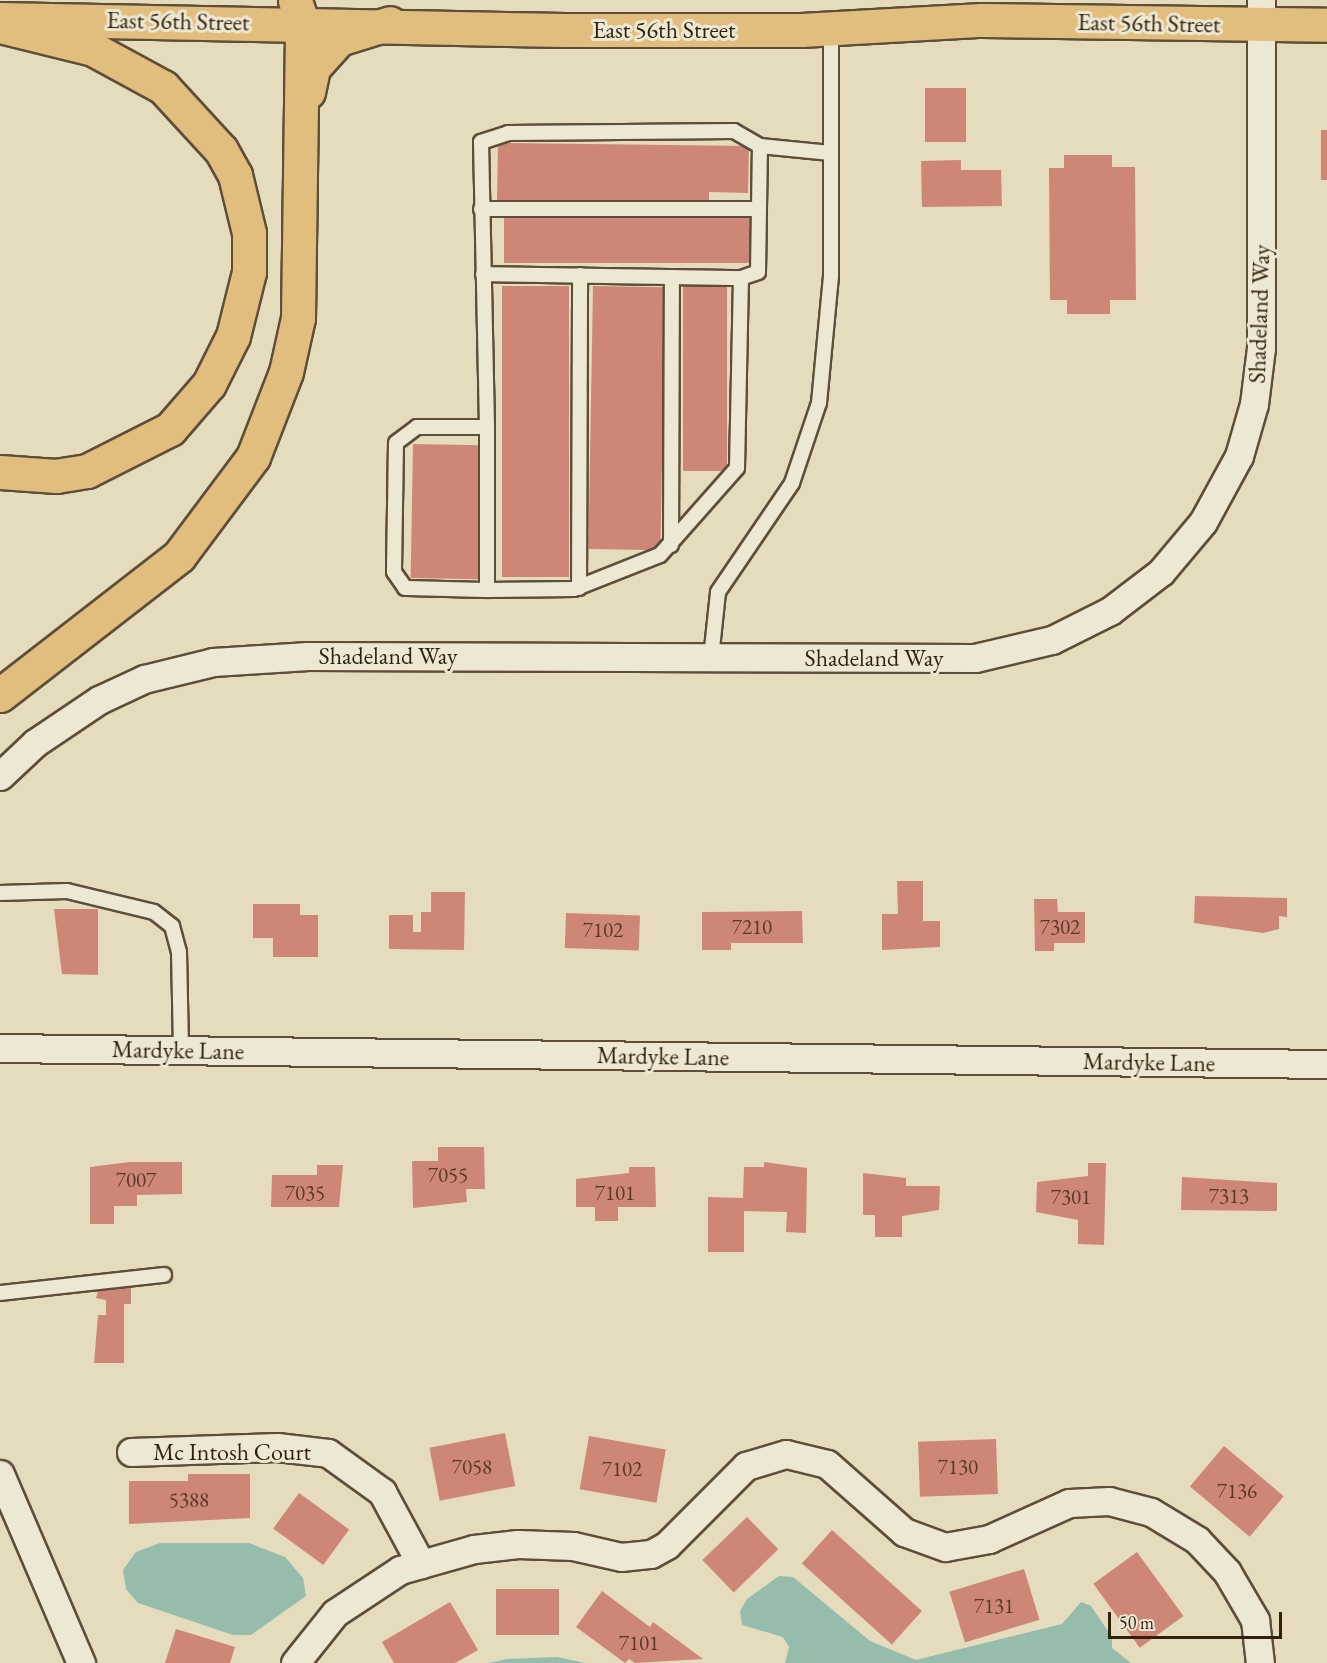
<!DOCTYPE html>
<style>
body{margin:0}
#map{position:relative;width:1327px;height:1663px;overflow:hidden;background:#e4dcbc;font-family:"EB Garamond",serif}
div>[style]{position:absolute}
.water>*{inset:0;background:#96bcac}
.building>*{inset:0;background:#ce8777;transform-origin:0 0}
.roads{filter:drop-shadow(2px 0 #5e4e39) drop-shadow(-2px 0 #5e4e39) drop-shadow(0 2px #5e4e39) drop-shadow(0 -2px #5e4e39)}
.lane>*{height:14px;margin:-7px;padding:0 7px;transform-origin:7px;border-radius:7px;background:#ede8d3}
.street>*{height:27px;margin:-13.5px;padding:0 13.5px;transform-origin:13.5px;border-radius:13.5px;background:#ede8d3}
.primary>*{height:33px;margin:-16.5px;padding:0 16.5px;transform-origin:16.5px;border-radius:16.5px;background:#e2be7e}
.highway>*{height:33px;margin:-16.5px;padding:0 16.5px;transform-origin:16.5px;border-radius:16.5px;background:#e2be7e}
span{translate:-50% -50%;white-space:nowrap;text-align:center;line-height:1.15;-webkit-text-stroke:6px #ede8d3;paint-order:stroke}
.number-label{font-size:21px;color:#593928}
.number-label span{-webkit-text-stroke-width:0}
.street-label{font-size:24px;color:#321f0d}
.scale{position:absolute;left:1108px;top:1612px;width:174px;height:27px;box-sizing:border-box;border:3px solid #321f0d;border-top:0;padding-left:8px;font-size:18px;line-height:21px;white-space:nowrap;color:#321f0d;-webkit-text-stroke:4px #ede8d3;paint-order:stroke}
</style>
<div id="map">
<div class="water">
<div style="clip-path:polygon(160px 1543px,249px 1543px,285px 1557px,303px 1578px,306px 1596px,251px 1635px,233px 1635px,138px 1603px,126px 1589px,123px 1570px,136px 1552px)"></div>
<div style="clip-path:polygon(779px 1576px,793px 1577px,870px 1641px,916px 1660px,1062px 1624px,1081px 1602px,1091px 1606px,1112px 1637px,1112px 1648px,1131px 1663px,785px 1663px,789px 1647px,783px 1637px,742px 1625px,740px 1611px,747px 1599px)"></div>
<div style="clip-path:polygon(557px 1657px,585px 1663px,489px 1663px,507px 1659px)"></div>
</div>
<div class="building">
<div style="left:925px;top:88px;width:41px;height:54px"></div>
<div style="left:1321px;top:130px;width:6px;height:50px"></div>
<div style="clip-path:polygon(498px 143px,749px 146px,748px 193px,709px 192px,709px 203px,497px 200px)"></div>
<div style="clip-path:polygon(1064px 155px,1112px 155px,1112px 167px,1135px 167px,1136px 300px,1110px 300px,1110px 314px,1067px 314px,1067px 300px,1050px 300px,1049px 168px,1064px 168px)"></div>
<div style="clip-path:polygon(961px 160px,961px 170px,1001px 170px,1002px 206px,922px 207px,921px 161px)"></div>
<div style="left:504px;top:216px;width:246px;height:47px"></div>
<div style="left:502px;top:286px;width:67px;height:291px"></div>
<div style="left:593px;top:286px;width:72px;height:263px;rotate:1deg"></div>
<div style="left:683px;top:286px;width:44px;height:185px"></div>
<div style="left:413px;top:444px;width:68px;height:134px;rotate:1deg"></div>
<div style="clip-path:polygon(897px 881px,923px 881px,923px 921px,940px 921px,940px 947px,882px 950px,882px 914px,898px 914px)"></div>
<div style="clip-path:polygon(431px 892px,465px 892px,464px 950px,389px 949px,389px 915px,413px 915px,413px 932px,421px 932px,421px 912px,431px 912px)"></div>
<div style="clip-path:polygon(1195px 896px,1287px 898px,1287px 917px,1279px 916px,1279px 929px,1263px 933px,1194px 923px)"></div>
<div style="clip-path:polygon(1034px 899px,1057px 899px,1058px 912px,1085px 912px,1085px 943px,1054px 943px,1054px 951px,1035px 951px)"></div>
<div style="clip-path:polygon(253px 904px,300px 904px,300px 915px,318px 915px,318px 957px,273px 957px,273px 938px,253px 938px)"></div>
<div style="clip-path:polygon(54px 909px,98px 909px,98px 975px,62px 974px)"></div>
<div style="clip-path:polygon(802px 911px,803px 943px,731px 943px,731px 950px,702px 950px,702px 912px)"></div>
<div style="left:566px;top:913px;width:74px;height:35px;rotate:2deg"></div>
<div style="clip-path:polygon(438px 1147px,484px 1147px,485px 1189px,466px 1189px,467px 1202px,413px 1208px,412px 1161px,438px 1161px)"></div>
<div style="clip-path:polygon(130px 1162px,182px 1162px,182px 1194px,137px 1195px,137px 1206px,114px 1206px,114px 1224px,90px 1224px,90px 1167px)"></div>
<div style="clip-path:polygon(764px 1162px,807px 1168px,806px 1233px,786px 1232px,787px 1212px,744px 1211px,744px 1252px,708px 1252px,708px 1197px,743px 1198px,744px 1167px,764px 1167px)"></div>
<div style="clip-path:polygon(1088px 1163px,1106px 1163px,1104px 1245px,1078px 1244px,1078px 1220px,1036px 1212px,1037px 1182px,1088px 1176px)"></div>
<div style="clip-path:polygon(317px 1165px,343px 1165px,339px 1207px,271px 1207px,272px 1175px,317px 1175px)"></div>
<div style="clip-path:polygon(629px 1167px,655px 1167px,656px 1207px,618px 1207px,618px 1221px,595px 1221px,595px 1207px,576px 1207px,576px 1179px,629px 1173px)"></div>
<div style="clip-path:polygon(863px 1173px,906px 1178px,906px 1186px,940px 1186px,939px 1210px,902px 1216px,902px 1237px,875px 1237px,875px 1215px,863px 1215px)"></div>
<div style="clip-path:polygon(1182px 1177px,1277px 1183px,1277px 1211px,1181px 1210px)"></div>
<div style="clip-path:polygon(99px 1288px,131px 1288px,131px 1304px,124px 1304px,124px 1363px,94px 1363px,98px 1315px,106px 1315px,106px 1300px,96px 1298px)"></div>
<div style="left:505px;top:1433px;width:54px;height:77px;rotate:79deg"></div>
<div style="left:589px;top:1436px;width:78px;height:54px;rotate:10deg"></div>
<div style="left:996px;top:1439px;width:55px;height:78px;rotate:88deg"></div>
<div style="left:1224px;top:1446px;width:78px;height:53px;rotate:40deg"></div>
<div style="clip-path:polygon(188px 1474px,250px 1474px,250px 1518px,129px 1524px,129px 1481px,188px 1481px)"></div>
<div style="left:299px;top:1493px;width:62px;height:44px;rotate:36deg"></div>
<div style="left:747px;top:1517px;width:45px;height:62px;rotate:46deg"></div>
<div style="left:832px;top:1530px;width:121px;height:45px;rotate:42deg"></div>
<div style="left:1137px;top:1552px;width:79px;height:54px;rotate:54deg"></div>
<div style="left:1024px;top:1569px;width:53px;height:78px;rotate:73deg"></div>
<div style="left:559px;top:1589px;width:46px;height:63px;rotate:90deg"></div>
<div style="clip-path:polygon(602px 1591px,650px 1627px,653px 1622px,703px 1659px,635px 1663px,629px 1659px,625px 1663px,576px 1627px)"></div>
<div style="clip-path:polygon(450px 1602px,478px 1650px,455px 1663px,394px 1663px,382px 1642px)"></div>
<div style="clip-path:polygon(176px 1629px,235px 1647px,230px 1663px,165px 1663px)"></div>
</div>
<div class="roads">
<div class="lane">
<div style="left:481px;top:209px;width:278px"></div>
<div style="left:483px;top:274px;width:258px;rotate:0.9deg"></div>
<div style="left:487px;top:427px;width:70px;rotate:180deg"></div>
<div style="left:417px;top:427px;width:26px;rotate:143deg"></div>
<div style="left:396px;top:443px;width:129px;rotate:90.9deg"></div>
<div style="left:394px;top:572px;width:19px;rotate:55deg"></div>
<div style="left:405px;top:588px;width:82px;rotate:1.4deg"></div>
<div style="left:487px;top:590px;width:163px;rotate:-90deg"></div>
<div style="left:487px;top:427px;width:285px;rotate:-91.2deg"></div>
<div style="left:481px;top:142px;width:28px;rotate:-18deg"></div>
<div style="left:508px;top:133px;width:226px;rotate:-0.5deg"></div>
<div style="left:734px;top:131px;width:30px;rotate:30deg"></div>
<div style="left:760px;top:146px;width:71px;rotate:5.6deg"></div>
<div style="left:671px;top:545px;width:268px;rotate:-89.8deg"></div>
<div style="left:579px;top:588px;width:313px;rotate:-89.8deg"></div>
<div style="left:487px;top:590px;width:87px;rotate:-0.7deg"></div>
<div style="left:574px;top:589px;width:92px;rotate:-21.6deg"></div>
<div style="left:660px;top:555px;width:116px;rotate:-48.5deg"></div>
<div style="left:737px;top:468px;width:190px;rotate:-88.8deg"></div>
<div style="left:741px;top:278px;width:18px;rotate:-19deg"></div>
<div style="left:758px;top:272px;width:126px;rotate:-89.1deg"></div>
<div style="left:711px;top:658px;width:66px;rotate:-83.9deg"></div>
<div style="left:718px;top:592px;width:132px;rotate:-55.8deg"></div>
<div style="left:792px;top:483px;width:84px;rotate:-71.4deg"></div>
<div style="left:819px;top:403px;width:128px;rotate:-84.6deg"></div>
<div style="left:831px;top:276px;width:248px;rotate:-90deg"></div>
<div style="left:0;top:893px;width:67px;rotate:-1.7deg"></div>
<div style="left:67px;top:891px;width:89px;rotate:13.6deg"></div>
<div style="left:154px;top:912px;width:23px;rotate:38deg"></div>
<div style="left:172px;top:926px;width:27px;rotate:75deg"></div>
<div style="left:179px;top:952px;width:98px;rotate:88.8deg"></div>
<div style="left:0;top:1293px;width:165px;rotate:-6.3deg"></div>
</div>
<div class="street">
<div style="left:0;top:776px;width:48px;rotate:-43.3deg"></div>
<div style="left:35px;top:743px;width:77px;rotate:-33.9deg"></div>
<div style="left:99px;top:700px;width:50px;rotate:-25deg"></div>
<div style="left:144px;top:679px;width:71px;rotate:-13.8deg"></div>
<div style="left:213px;top:662px;width:95px;rotate:-3.6deg"></div>
<div style="left:308px;top:656px;width:667px;rotate:0.17deg"></div>
<div style="left:975px;top:658px;width:79px;rotate:-13.2deg"></div>
<div style="left:1052px;top:640px;width:65px;rotate:-26.6deg"></div>
<div style="left:1110px;top:611px;width:64px;rotate:-37.4deg"></div>
<div style="left:1161px;top:572px;width:65px;rotate:-50deg"></div>
<div style="left:1203px;top:522px;width:75px;rotate:-61.4deg"></div>
<div style="left:1239px;top:456px;width:54px;rotate:-73.9deg"></div>
<div style="left:1254px;top:404px;width:56px;rotate:-82.9deg"></div>
<div style="left:1261px;top:348px;width:348px;rotate:-90deg"></div>
<div style="left:0;top:1048px;width:1327px;rotate:0.69deg"></div>
<div style="left:131px;top:1452px;width:146px;rotate:-2deg"></div>
<div style="left:277px;top:1447px;width:51px;rotate:6.7deg"></div>
<div style="left:328px;top:1453px;width:67px;rotate:35.8deg"></div>
<div style="left:382px;top:1492px;width:82px;rotate:61.6deg"></div>
<div style="left:0;top:1474px;width:206px;rotate:66.8deg"></div>
<div style="left:295px;top:1663px;width:64px;rotate:-51.3deg"></div>
<div style="left:335px;top:1613px;width:78px;rotate:-33.5deg"></div>
<div style="left:400px;top:1570px;width:77px;rotate:-15.8deg"></div>
<div style="left:474px;top:1549px;width:44px;rotate:-6.5deg"></div>
<div style="left:518px;top:1544px;width:55px;rotate:2.1deg"></div>
<div style="left:573px;top:1546px;width:49px;rotate:12.9deg"></div>
<div style="left:621px;top:1557px;width:30px;rotate:-6deg"></div>
<div style="left:651px;top:1554px;width:18px;rotate:-29deg"></div>
<div style="left:667px;top:1545px;width:112px;rotate:-45deg"></div>
<div style="left:746px;top:1466px;width:42px;rotate:-16.7deg"></div>
<div style="left:786px;top:1454px;width:42px;rotate:13.7deg"></div>
<div style="left:827px;top:1464px;width:103px;rotate:41.4deg"></div>
<div style="left:904px;top:1532px;width:44px;rotate:20.1deg"></div>
<div style="left:945px;top:1547px;width:45px;rotate:-10.3deg"></div>
<div style="left:989px;top:1539px;width:88px;rotate:-24.2deg"></div>
<div style="left:1069px;top:1503px;width:40px;rotate:-2.9deg"></div>
<div style="left:1109px;top:1501px;width:43px;rotate:14.7deg"></div>
<div style="left:1151px;top:1512px;width:54px;rotate:31.3deg"></div>
<div style="left:1197px;top:1540px;width:44px;rotate:46.8deg"></div>
<div style="left:1227px;top:1572px;width:56px;rotate:59.7deg"></div>
<div style="left:1255px;top:1620px;width:43px;rotate:83.4deg"></div>
</div>
<div class="primary">
<div style="left:0;top:19px;width:565px;rotate:1.12deg"></div>
<div style="left:565px;top:30px;width:236px"></div>
<div style="left:801px;top:30px;width:181px;rotate:-3.2deg"></div>
<div style="left:982px;top:20px;width:345px;rotate:0.8deg"></div>
</div>
<div class="highway">
<div style="left:0;top:26px;width:96px;rotate:13.9deg"></div>
<div style="left:93px;top:49px;width:80px;rotate:28.5deg"></div>
<div style="left:163px;top:87px;width:86px;rotate:47.4deg"></div>
<div style="left:221px;top:150px;width:29px;rotate:61deg"></div>
<div style="left:235px;top:175px;width:60px;rotate:76.4deg"></div>
<div style="left:249px;top:233px;width:39px;rotate:90deg"></div>
<div style="left:249px;top:272px;width:66px;rotate:104deg"></div>
<div style="left:233px;top:336px;width:54px;rotate:116.6deg"></div>
<div style="left:209px;top:384px;width:60px;rotate:130.9deg"></div>
<div style="left:170px;top:429px;width:93px;rotate:153.2deg"></div>
<div style="left:87px;top:471px;width:31px;rotate:171deg"></div>
<div style="left:56px;top:476px;width:56px;rotate:-175.9deg"></div>
<div style="left:308px;top:92px;width:25px;rotate:-78deg"></div>
<div style="left:313px;top:68px;width:39px;rotate:-48deg"></div>
<div style="left:339px;top:39px;width:53px;rotate:-17.4deg"></div>
<div style="left:0;top:695px;width:227px;rotate:-37.8deg"></div>
<div style="left:179px;top:556px;width:124px;rotate:-53.2deg"></div>
<div style="left:253px;top:457px;width:91px;rotate:-68.8deg"></div>
<div style="left:286px;top:372px;width:55px;rotate:-77.5deg"></div>
<div style="left:298px;top:318px;width:296px;rotate:-89.2deg"></div>
<div style="left:302px;top:22px;width:23px;rotate:-108deg"></div>
</div>
</div>
<div class="number-label">
<span style="left:752px;top:927px">7210</span>
<span style="left:1060px;top:927px">7302</span>
<span style="left:603px;top:930px">7102</span>
<span style="left:448px;top:1175px">7055</span>
<span style="left:136px;top:1180px">7007</span>
<span style="left:305px;top:1193px">7035</span>
<span style="left:615px;top:1193px">7101</span>
<span style="left:1229px;top:1196px">7313</span>
<span style="left:1071px;top:1197px">7301</span>
<span style="left:472px;top:1467px">7058</span>
<span style="left:958px;top:1467px">7130</span>
<span style="left:622px;top:1469px">7102</span>
<span style="left:1237px;top:1491px">7136</span>
<span style="left:189px;top:1500px">5388</span>
<span style="left:994px;top:1606px">7131</span>
<span style="left:639px;top:1643px">7101</span>
</div>
<div class="street-label">
<span style="left:178px;top:21px;rotate:1deg">East 56th Street</span>
<span style="left:1149px;top:23px;rotate:1deg">East 56th Street</span>
<span style="left:664px;top:30px">East 56th Street</span>
<span style="left:1259px;top:314px;rotate:-88deg">Shadeland Way</span>
<span style="left:388px;top:656px">Shadeland Way</span>
<span style="left:874px;top:658px">Shadeland Way</span>
<span style="left:178px;top:1050px;rotate:1deg">Mardyke Lane</span>
<span style="left:663px;top:1056px;rotate:1deg">Mardyke Lane</span>
<span style="left:1149px;top:1062px;rotate:1deg">Mardyke Lane</span>
<span style="left:232px;top:1452px">Mc Intosh Court</span>
</div>
<div class="scale">50 m</div>
</div>
